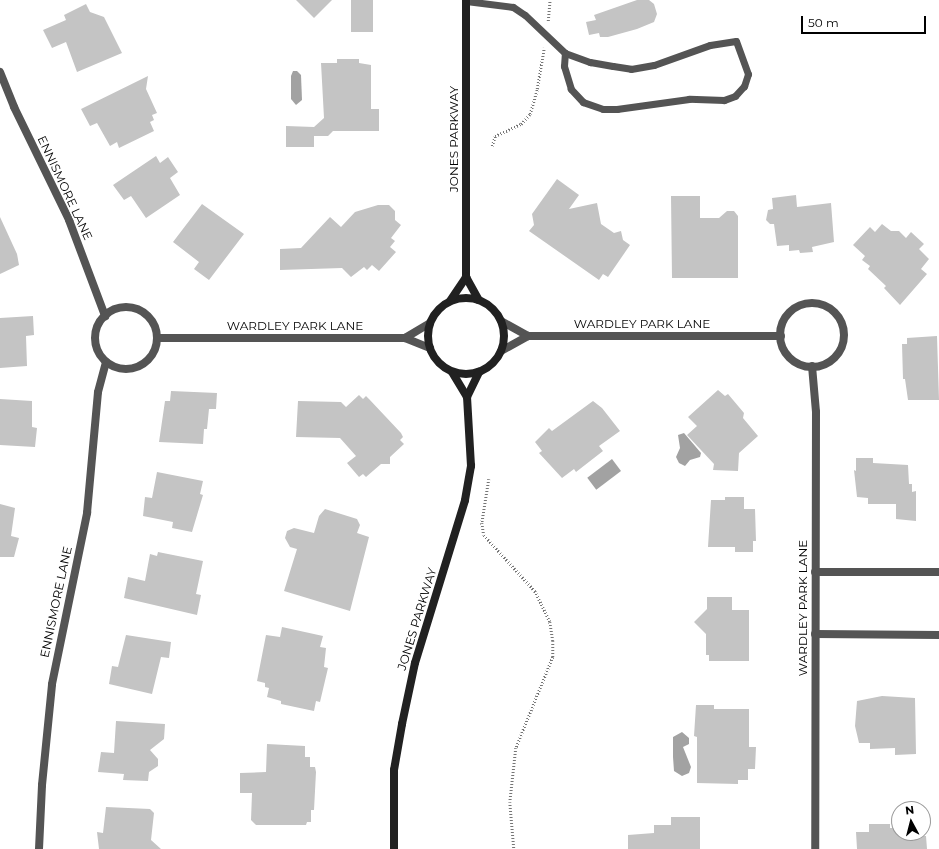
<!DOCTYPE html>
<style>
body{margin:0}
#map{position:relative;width:939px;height:849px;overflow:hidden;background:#fff;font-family:Montserrat,sans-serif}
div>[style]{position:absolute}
.water>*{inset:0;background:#a2a2a2;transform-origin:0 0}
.building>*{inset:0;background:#c4c4c4;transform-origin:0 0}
.path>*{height:2.5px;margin-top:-1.25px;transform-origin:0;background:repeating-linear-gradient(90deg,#767676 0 1px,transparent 0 3px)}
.lane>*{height:7px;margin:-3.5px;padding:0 3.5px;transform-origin:3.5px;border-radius:3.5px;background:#545454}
.street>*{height:8px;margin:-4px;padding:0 4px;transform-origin:4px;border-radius:4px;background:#545454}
.street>.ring{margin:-4px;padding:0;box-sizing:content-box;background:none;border:8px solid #545454;border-radius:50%}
.secondary>*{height:8px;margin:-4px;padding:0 4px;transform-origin:4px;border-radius:4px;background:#212121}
.secondary>.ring{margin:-4px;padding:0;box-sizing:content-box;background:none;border:8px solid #212121;border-radius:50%}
span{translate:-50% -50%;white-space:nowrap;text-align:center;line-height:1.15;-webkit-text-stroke:3px #fff;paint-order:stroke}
.street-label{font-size:12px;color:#000}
.north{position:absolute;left:891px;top:801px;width:40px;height:40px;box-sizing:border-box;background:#fff;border:1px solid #999;border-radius:50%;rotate:353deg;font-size:11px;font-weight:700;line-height:16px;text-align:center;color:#000}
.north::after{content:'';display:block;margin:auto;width:14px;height:18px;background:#000;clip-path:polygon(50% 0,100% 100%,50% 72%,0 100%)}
.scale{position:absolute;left:801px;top:16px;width:125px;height:18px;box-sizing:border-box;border:2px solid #000;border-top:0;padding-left:5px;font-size:12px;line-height:14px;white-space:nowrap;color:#000;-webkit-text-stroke:3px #fff;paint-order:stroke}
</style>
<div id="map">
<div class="water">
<div style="clip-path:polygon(293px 71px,297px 71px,301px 75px,302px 100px,296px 105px,291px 99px,291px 76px)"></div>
<div style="clip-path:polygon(684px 433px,701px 453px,700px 457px,690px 460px,685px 466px,679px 463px,676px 457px,680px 448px,678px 435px)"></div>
<div style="left:612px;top:459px;width:15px;height:31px;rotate:53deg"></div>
<div style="clip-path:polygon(682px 732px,689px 738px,689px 744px,683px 747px,691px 767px,689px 773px,682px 776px,674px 771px,673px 757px,673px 737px)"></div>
</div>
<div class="building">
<div style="clip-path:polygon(296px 0,332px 0,314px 18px)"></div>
<div style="left:351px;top:0;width:22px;height:32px"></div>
<div style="clip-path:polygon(637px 0,649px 0,654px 4px,657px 14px,654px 22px,637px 29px,608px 37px,600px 37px,599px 33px,589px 35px,586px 22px,596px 20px,594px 15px)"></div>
<div style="clip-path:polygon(86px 4px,90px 12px,104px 17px,122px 53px,77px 72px,66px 42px,52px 48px,43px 30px,66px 20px,64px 15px)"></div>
<div style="clip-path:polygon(337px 59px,359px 59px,359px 63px,371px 65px,371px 109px,379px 109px,379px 131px,333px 131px,328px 136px,314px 136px,314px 147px,286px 147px,286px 126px,314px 127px,324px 118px,321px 63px,337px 63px)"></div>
<div style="clip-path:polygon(148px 76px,146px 89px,157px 113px,152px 115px,154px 120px,150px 122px,154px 131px,119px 148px,117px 142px,110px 146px,97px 123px,90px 126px,81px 109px)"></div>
<div style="clip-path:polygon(156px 156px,160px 163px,168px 157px,178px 172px,170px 178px,180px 195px,146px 218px,131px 196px,124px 200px,113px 185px)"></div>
<div style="clip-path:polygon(557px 179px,579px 195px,569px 209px,597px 203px,601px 224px,614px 233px,621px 231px,623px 240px,630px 245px,608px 277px,603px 274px,599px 280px,529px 231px,534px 225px,532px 214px)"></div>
<div style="clip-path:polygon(796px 195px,797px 207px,831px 203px,834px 242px,812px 247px,813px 252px,800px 253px,799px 250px,789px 251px,789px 245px,777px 246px,774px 224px,770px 224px,766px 220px,768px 210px,773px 209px,772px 198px)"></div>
<div style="clip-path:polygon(671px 196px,700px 196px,700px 218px,719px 218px,727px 211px,734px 211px,738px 216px,738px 278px,672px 278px)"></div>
<div style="clip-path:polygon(202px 204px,244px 234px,209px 280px,194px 269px,199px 262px,173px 242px)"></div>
<div style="clip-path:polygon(378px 205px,389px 205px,395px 211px,395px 220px,401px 225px,391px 238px,395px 241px,390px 247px,396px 252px,379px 271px,372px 265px,367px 270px,364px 267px,351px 277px,342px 268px,280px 270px,280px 249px,301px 248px,330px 217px,341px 227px,355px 212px)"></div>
<div style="clip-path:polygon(0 217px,17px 254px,19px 265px,0 274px)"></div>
<div style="clip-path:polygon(882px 224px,891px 231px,899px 231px,906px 238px,911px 232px,924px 244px,919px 249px,929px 259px,921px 269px,927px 274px,900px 305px,884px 288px,886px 286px,868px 269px,870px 266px,862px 260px,865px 256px,853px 245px,870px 227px,875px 232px)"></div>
<div style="clip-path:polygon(33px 316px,34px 335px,26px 336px,27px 366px,0 368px,0 318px)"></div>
<div style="clip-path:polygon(937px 336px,939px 400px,908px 400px,905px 379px,903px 379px,902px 344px,907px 344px,907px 338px)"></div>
<div style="clip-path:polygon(718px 390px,725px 396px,728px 394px,744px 413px,743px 418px,758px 436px,739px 453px,738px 471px,713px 470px,714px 464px,687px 435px,697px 426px,688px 417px)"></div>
<div style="clip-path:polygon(171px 391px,217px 393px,216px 409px,209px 409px,207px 429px,204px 429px,203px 444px,159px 442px,165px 401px,170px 401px)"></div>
<div style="clip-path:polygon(359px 395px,363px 399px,366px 396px,369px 399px,401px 433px,403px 437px,400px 440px,404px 444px,390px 457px,390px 464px,381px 464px,366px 477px,363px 474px,359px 477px,347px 463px,356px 456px,340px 438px,296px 437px,298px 401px,341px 402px,346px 407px)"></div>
<div style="clip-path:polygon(0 399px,32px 401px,32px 427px,37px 428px,35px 447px,0 445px)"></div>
<div style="clip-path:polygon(593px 401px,602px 408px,620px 431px,599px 446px,603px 451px,576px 472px,574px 469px,562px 478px,539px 453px,542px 451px,535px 442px,549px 428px,552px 431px)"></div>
<div style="clip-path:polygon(856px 458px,873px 458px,873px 463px,908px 465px,909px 484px,912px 484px,912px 492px,916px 491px,916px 521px,896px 519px,896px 504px,868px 504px,868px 498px,857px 497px,854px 470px,856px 471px)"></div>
<div style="clip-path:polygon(157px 472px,203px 481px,200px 494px,203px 495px,192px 532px,172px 528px,173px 522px,143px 516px,145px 497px,152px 498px)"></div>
<div style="clip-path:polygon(725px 497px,744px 497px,744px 509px,755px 509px,756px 541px,753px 541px,753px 552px,735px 552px,735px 547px,708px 547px,711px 500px,725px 500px)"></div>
<div style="clip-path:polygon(0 504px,15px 508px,11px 536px,19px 538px,14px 557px,0 557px)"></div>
<div style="clip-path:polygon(325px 509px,357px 519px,360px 525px,357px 533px,369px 537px,350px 611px,284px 591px,297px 549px,290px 547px,285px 538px,287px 531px,294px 528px,314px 533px,319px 516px)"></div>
<div style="clip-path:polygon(158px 552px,203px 561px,196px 594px,201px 595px,197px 615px,124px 598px,128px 577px,145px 581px,150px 554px,157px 556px)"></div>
<div style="clip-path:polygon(707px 597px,732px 597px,732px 610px,749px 610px,749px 661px,709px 661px,709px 655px,706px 655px,706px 634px,694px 622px,707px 609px)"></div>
<div style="clip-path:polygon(282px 627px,323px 636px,320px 647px,326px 648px,324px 667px,328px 668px,320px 702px,316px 701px,314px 711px,281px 704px,281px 701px,267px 697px,269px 688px,265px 687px,265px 683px,257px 681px,266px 635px,280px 637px)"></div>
<div style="clip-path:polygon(126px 635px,171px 642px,169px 658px,161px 657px,152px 694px,109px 684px,112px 666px,118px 667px)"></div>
<div style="clip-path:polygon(882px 696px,915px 698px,916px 754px,895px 755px,895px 748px,870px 749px,870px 743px,859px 743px,855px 726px,857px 701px)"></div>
<div style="clip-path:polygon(696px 705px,714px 705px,714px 709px,749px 709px,749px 747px,756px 747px,755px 769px,748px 769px,748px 780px,738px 780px,738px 784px,697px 783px,697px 737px,694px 736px)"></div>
<div style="clip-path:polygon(116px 721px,165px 724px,164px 739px,150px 750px,158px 759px,158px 766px,149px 772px,148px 781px,123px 780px,124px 774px,98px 772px,101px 752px,114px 753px)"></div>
<div style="clip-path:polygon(267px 744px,305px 746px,305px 757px,310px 757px,310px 767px,315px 767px,316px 772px,314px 810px,311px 810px,311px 822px,307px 822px,306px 825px,256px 825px,251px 820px,252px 793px,240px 793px,240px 773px,266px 772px)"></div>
<div style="clip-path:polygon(106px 807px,150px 809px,154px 813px,151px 840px,161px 849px,99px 849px,97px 832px,103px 833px)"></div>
<div style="clip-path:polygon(671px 817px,700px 817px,700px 849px,628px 849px,628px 835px,654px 833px,654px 825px,671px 825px)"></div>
<div style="clip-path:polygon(869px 824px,890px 824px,890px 828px,899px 828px,899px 833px,911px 833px,911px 836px,926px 836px,927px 849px,857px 849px,856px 832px,869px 832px)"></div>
</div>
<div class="path">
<div style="left:548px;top:21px;width:21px;rotate:-85deg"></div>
<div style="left:492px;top:146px;width:10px;rotate:-73deg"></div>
<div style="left:495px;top:136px;width:29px;rotate:-25deg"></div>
<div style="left:521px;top:124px;width:13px;rotate:-48deg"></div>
<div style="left:530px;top:114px;width:26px;rotate:-74deg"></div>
<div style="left:537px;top:89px;width:42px;rotate:-80.3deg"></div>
<div style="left:489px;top:479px;width:45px;rotate:99deg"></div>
<div style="left:482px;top:523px;width:12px;rotate:81deg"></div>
<div style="left:484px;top:535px;width:76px;rotate:47.7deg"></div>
<div style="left:535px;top:591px;width:34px;rotate:64deg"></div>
<div style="left:550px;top:622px;width:19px;rotate:81deg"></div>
<div style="left:553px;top:641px;width:16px;rotate:90deg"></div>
<div style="left:553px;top:657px;width:98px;rotate:112.1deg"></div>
<div style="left:516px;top:748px;width:54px;rotate:96.3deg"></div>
<div style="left:510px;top:802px;width:47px;rotate:85.1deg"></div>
</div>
<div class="lane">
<div style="left:466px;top:1px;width:47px;rotate:7.3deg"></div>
<div style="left:513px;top:7px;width:14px;rotate:34deg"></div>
<div style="left:525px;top:15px;width:55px;rotate:43.5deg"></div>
<div style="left:565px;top:53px;width:27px;rotate:20deg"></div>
<div style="left:590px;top:62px;width:23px;rotate:10deg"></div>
<div style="left:613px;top:66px;width:18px;rotate:9deg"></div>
<div style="left:631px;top:69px;width:23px;rotate:-10deg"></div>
<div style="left:654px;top:65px;width:59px;rotate:-19.7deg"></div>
<div style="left:710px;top:45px;width:26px;rotate:-9deg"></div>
<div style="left:736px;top:41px;width:35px;rotate:70deg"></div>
<div style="left:748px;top:74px;width:13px;rotate:108deg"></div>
<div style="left:744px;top:86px;width:13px;rotate:132deg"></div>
<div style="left:735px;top:96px;width:12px;rotate:160deg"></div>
<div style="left:724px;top:100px;width:35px;rotate:-178deg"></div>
<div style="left:689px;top:99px;width:73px;rotate:172.1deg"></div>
<div style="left:617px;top:109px;width:14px;rotate:180deg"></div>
<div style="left:603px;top:109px;width:21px;rotate:-161deg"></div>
<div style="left:583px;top:102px;width:18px;rotate:-133deg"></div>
<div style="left:571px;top:89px;width:24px;rotate:-107deg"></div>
<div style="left:564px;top:66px;width:13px;rotate:-86deg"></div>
</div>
<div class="street">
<div style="left:0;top:72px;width:38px;rotate:68deg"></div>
<div style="left:14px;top:107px;width:126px;rotate:64deg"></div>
<div style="left:69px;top:220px;width:103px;rotate:69.4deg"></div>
<div class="ring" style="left:780px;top:303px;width:56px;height:56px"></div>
<div class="ring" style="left:95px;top:307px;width:54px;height:54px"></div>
<div style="left:501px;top:321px;width:31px;rotate:29deg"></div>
<div style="left:528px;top:336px;width:253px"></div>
<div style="left:157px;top:338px;width:248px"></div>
<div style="left:405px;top:338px;width:27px;rotate:22deg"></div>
<div style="left:405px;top:338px;width:29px;rotate:-31deg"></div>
<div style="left:501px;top:351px;width:31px;rotate:-29deg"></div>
<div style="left:812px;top:366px;width:46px;rotate:85deg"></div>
<div style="left:816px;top:412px;width:437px;rotate:90.1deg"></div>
<div style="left:815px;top:572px;width:124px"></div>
<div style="left:815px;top:634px;width:124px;rotate:0.5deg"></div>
<div style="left:39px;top:849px;width:64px;rotate:-87.3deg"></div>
<div style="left:42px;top:785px;width:101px;rotate:-84.3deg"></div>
<div style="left:52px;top:684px;width:175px;rotate:-78.4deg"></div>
<div style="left:87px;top:513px;width:121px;rotate:-84.8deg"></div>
<div style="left:98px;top:392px;width:31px;rotate:-75deg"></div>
</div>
<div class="secondary">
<div style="left:466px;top:0;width:277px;rotate:90deg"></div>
<div style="left:466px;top:277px;width:26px;rotate:61deg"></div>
<div class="ring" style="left:428px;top:298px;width:68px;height:68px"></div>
<div style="left:450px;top:301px;width:29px;rotate:-56deg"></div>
<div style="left:467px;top:397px;width:28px;rotate:-64deg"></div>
<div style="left:394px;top:849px;width:79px;rotate:-90deg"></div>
<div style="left:394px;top:770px;width:47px;rotate:-80.1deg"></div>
<div style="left:402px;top:724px;width:62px;rotate:-78deg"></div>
<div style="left:415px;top:663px;width:170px;rotate:-72.9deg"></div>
<div style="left:465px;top:500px;width:35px;rotate:-80deg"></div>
<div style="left:471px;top:466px;width:69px;rotate:-93.3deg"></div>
<div style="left:467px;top:397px;width:29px;rotate:-121deg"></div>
</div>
<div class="street-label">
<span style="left:454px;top:139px;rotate:-90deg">JONES PARKWAY</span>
<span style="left:65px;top:188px;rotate:65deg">ENNISMORE LANE</span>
<span style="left:642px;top:324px">WARDLEY PARK LANE</span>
<span style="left:295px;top:326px">WARDLEY PARK LANE</span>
<span style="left:56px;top:602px;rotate:-78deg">ENNISMORE LANE</span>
<span style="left:803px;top:608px;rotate:-90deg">WARDLEY PARK LANE</span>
<span style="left:417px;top:619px;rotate:-73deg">JONES PARKWAY</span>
</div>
<div class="north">N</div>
<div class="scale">50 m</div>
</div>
